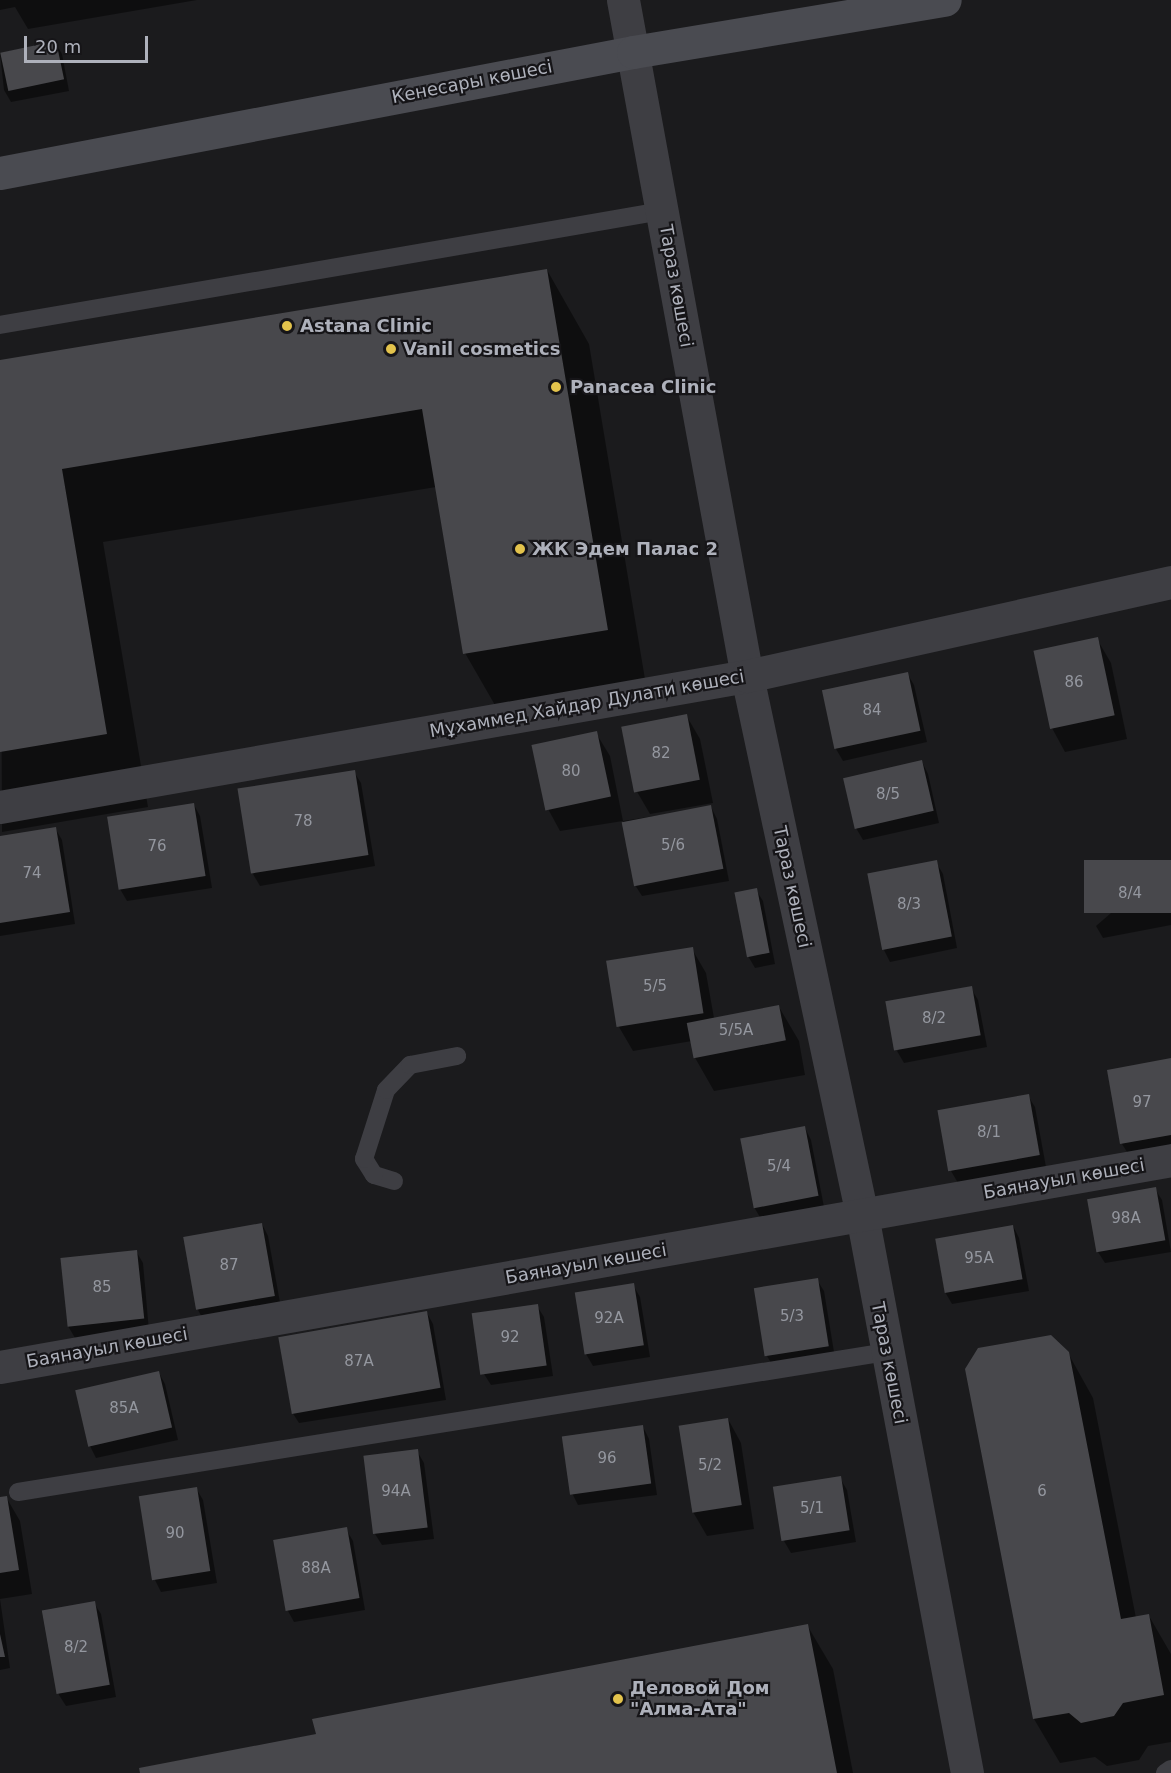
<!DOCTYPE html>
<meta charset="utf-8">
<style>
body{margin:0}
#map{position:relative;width:1171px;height:1773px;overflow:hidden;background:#1b1b1d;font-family:"DejaVu Sans",sans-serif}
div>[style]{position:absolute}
.shadow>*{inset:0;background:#0007}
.building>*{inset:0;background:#48484c;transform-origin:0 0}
.lane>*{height:18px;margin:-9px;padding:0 9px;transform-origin:9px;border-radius:9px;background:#3e3e43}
.street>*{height:33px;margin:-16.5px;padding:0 16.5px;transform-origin:16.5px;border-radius:16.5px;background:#3e3e43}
.secondary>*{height:33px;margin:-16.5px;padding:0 16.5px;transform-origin:16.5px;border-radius:16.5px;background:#4a4b51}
.dots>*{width:16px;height:16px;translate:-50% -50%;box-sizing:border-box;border:3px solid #161518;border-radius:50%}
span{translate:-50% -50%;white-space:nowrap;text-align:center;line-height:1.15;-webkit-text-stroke:4.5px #161518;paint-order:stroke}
.number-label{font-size:15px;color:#94979f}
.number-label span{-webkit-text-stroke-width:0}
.street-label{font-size:18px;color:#aeb1bb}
.poi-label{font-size:18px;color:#aeb1bb;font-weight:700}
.left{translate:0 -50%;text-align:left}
.scale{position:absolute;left:24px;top:36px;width:124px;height:27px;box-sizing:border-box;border:3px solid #aeb1bb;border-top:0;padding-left:8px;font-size:18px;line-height:21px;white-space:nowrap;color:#aeb1bb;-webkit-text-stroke:4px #161518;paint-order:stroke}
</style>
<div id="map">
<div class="shadow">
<div style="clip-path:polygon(0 0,197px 0,28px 29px,15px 7px,0 10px)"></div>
<div style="clip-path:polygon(55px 42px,62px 54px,69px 91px,11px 102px,4px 90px,0 53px)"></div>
<div style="clip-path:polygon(547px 270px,589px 344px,649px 703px,507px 726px,465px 653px,436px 487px,103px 542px,148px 807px,2px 832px,0 362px)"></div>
<div style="clip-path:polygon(1097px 639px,1111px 663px,1127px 739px,1065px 752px,1052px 728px)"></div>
<div style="clip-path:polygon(907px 673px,914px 685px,927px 742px,843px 761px,836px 749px,824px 692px)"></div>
<div style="clip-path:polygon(686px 715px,700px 739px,713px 803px,650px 814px,636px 790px)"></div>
<div style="clip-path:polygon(596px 733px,610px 756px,623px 821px,560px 831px,547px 807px)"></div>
<div style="clip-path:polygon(922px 762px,928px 774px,939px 823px,863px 840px,856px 828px)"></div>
<div style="clip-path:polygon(354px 772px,361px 783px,375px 866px,260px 886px,253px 874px)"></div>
<div style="clip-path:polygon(194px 805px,200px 816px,212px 888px,127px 901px,120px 889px)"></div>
<div style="clip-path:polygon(711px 807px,717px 819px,729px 881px,642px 896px,635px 885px,623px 821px)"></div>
<div style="clip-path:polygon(55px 828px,62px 840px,75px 924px,0 936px,0 837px)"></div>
<div style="clip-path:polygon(1171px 861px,1171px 925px,1103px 938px,1096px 926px)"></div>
<div style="clip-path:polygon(936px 862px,943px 874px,957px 948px,890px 962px,884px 950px)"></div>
<div style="clip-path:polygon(756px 890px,763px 901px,775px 964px,755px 968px,748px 956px)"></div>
<div style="clip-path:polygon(692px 949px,706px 973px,714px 1018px,779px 1007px,799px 1041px,805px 1075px,714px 1091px,694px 1056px,692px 1041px,633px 1051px,619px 1027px)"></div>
<div style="clip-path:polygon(971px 988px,978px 1000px,987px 1047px,904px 1063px,897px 1051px)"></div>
<div style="clip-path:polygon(1171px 1060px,1171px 1148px,1129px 1155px,1122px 1144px)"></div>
<div style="clip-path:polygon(1028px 1096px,1035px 1107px,1046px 1167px,958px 1183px,951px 1171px)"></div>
<div style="clip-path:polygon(805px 1128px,811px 1140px,824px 1207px,761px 1219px,754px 1207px)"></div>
<div style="clip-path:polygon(1155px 1189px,1162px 1200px,1171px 1252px,1105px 1263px,1098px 1252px,1089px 1200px)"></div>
<div style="clip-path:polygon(262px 1224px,268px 1236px,281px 1308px,204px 1321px,198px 1310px)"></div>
<div style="clip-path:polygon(1013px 1226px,1019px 1238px,1029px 1291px,952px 1304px,945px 1292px)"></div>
<div style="clip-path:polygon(136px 1251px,143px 1263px,149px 1331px,75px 1338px,68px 1326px)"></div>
<div style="clip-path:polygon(817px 1280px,824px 1291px,835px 1358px,774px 1368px,767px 1356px,756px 1289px)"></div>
<div style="clip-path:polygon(633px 1285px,640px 1297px,650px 1357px,593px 1366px,586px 1354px)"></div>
<div style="clip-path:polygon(537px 1306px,544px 1317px,553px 1376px,491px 1385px,484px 1374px)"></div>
<div style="clip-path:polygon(427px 1313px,433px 1324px,446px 1400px,299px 1423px,292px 1412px)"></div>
<div style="clip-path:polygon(1068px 1353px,1093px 1398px,1136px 1618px,1149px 1616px,1171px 1654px,1171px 1742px,1148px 1746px,1139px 1760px,1107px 1766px,1095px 1757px,1060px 1763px,1034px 1719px,966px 1370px)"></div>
<div style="clip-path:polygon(159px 1373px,165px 1384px,178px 1440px,96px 1458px,90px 1446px)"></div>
<div style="clip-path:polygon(728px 1419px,741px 1443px,754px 1529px,707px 1536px,693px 1512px)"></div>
<div style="clip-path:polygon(643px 1427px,649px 1439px,657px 1495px,578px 1505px,572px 1493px,564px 1437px)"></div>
<div style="clip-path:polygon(417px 1451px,424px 1463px,434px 1539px,382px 1545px,375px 1534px)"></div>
<div style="clip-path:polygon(840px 1478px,847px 1490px,856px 1542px,791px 1553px,784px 1541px)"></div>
<div style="clip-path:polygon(196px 1488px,203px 1500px,217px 1583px,161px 1592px,155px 1580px)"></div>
<div style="clip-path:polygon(6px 1497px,20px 1521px,32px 1594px,0 1599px,10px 1668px,0 1670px,0 1498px)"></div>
<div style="clip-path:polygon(346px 1529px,353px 1541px,365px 1610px,294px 1622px,288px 1611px,275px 1542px)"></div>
<div style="clip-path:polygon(94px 1603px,101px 1614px,116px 1697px,66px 1706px,59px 1695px,44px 1612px)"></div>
<div style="clip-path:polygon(807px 1625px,833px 1669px,853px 1773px,141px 1773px)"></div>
</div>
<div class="building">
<div style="left:56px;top:41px;width:39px;height:57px;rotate:78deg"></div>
<div style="clip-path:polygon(547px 269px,608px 630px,463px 654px,422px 409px,62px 469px,107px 734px,0 752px,0 360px)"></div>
<div style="left:1098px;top:637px;width:80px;height:66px;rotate:78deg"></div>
<div style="left:908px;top:672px;width:60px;height:88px;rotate:78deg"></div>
<div style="left:687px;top:714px;width:67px;height:67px;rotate:79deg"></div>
<div style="left:597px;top:731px;width:67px;height:67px;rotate:78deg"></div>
<div style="left:922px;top:760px;width:52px;height:81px;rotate:77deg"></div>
<div style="left:355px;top:770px;width:86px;height:119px;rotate:81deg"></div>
<div style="left:194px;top:803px;width:74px;height:88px;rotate:81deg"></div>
<div style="left:711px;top:805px;width:65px;height:91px;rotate:79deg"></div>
<div style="clip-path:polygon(56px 827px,70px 912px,0 923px,0 836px)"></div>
<div style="left:937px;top:860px;width:78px;height:71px;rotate:79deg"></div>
<div style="left:1171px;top:860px;width:53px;height:87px;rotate:90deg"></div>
<div style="left:757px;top:888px;width:66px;height:23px;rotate:79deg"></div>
<div style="left:693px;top:947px;width:67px;height:88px;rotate:81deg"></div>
<div style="left:972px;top:986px;width:50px;height:88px;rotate:80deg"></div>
<div style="left:779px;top:1005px;width:36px;height:94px;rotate:79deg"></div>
<div style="clip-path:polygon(1171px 1058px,1171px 1135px,1120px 1144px,1107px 1070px)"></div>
<div style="left:1029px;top:1094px;width:62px;height:93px;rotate:80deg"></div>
<div style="left:805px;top:1126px;width:71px;height:66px;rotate:79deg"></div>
<div style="left:1156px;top:1187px;width:54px;height:70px;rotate:80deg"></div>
<div style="left:262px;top:1223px;width:74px;height:80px;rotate:80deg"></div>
<div style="left:1013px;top:1225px;width:55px;height:79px;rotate:80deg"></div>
<div style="left:137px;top:1250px;width:69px;height:77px;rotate:84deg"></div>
<div style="left:818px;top:1278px;width:69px;height:65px;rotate:81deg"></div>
<div style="left:634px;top:1283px;width:63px;height:60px;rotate:81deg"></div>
<div style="left:538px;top:1304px;width:62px;height:67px;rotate:82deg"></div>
<div style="left:427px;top:1311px;width:78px;height:151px;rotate:80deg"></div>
<div style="clip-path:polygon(1051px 1335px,1069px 1352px,1121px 1619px,1149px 1614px,1164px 1695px,1123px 1703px,1114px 1716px,1081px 1723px,1069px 1713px,1033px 1719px,965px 1369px,978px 1348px)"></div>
<div style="left:159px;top:1371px;width:58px;height:86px;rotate:77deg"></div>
<div style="left:728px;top:1418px;width:88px;height:50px;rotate:81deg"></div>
<div style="left:643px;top:1425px;width:59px;height:82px;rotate:82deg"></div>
<div style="left:418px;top:1449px;width:79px;height:55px;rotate:83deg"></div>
<div style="left:841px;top:1476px;width:55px;height:69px;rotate:81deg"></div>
<div style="left:197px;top:1487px;width:85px;height:59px;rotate:81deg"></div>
<div style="clip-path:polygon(7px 1496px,19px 1570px,0 1573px,0 1497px)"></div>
<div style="left:347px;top:1527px;width:72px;height:75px;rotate:80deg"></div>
<div style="left:95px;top:1601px;width:85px;height:54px;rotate:80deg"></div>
<div style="clip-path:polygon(808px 1624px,837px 1773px,140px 1773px,139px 1768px,316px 1734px,312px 1719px)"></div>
<div style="clip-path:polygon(0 1634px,5px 1657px,0 1657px)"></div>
</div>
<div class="lane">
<div style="left:0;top:325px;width:672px;rotate:-9.77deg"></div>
<div style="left:394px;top:1181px;width:21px;rotate:-163deg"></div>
<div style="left:374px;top:1175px;width:19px;rotate:-122deg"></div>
<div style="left:364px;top:1159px;width:72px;rotate:-72.3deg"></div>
<div style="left:386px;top:1090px;width:35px;rotate:-46deg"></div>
<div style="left:410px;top:1065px;width:48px;rotate:-10.8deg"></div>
<div style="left:18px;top:1492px;width:879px;rotate:-9.16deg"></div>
<div style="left:1165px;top:1773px;width:7px;rotate:-34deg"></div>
</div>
<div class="street">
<div style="left:623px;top:0;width:687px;rotate:79.61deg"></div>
<div style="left:747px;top:676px;width:551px;rotate:77.96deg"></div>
<div style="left:862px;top:1215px;width:568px;rotate:79.34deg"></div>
<div style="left:0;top:807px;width:758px;rotate:-9.95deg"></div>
<div style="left:747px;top:676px;width:434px;rotate:-12.5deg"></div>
<div style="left:0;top:1367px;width:1189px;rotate:-10.02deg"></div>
</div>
<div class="secondary">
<div style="left:0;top:173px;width:644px;rotate:-10.82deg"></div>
<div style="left:633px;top:52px;width:316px;rotate:-9.5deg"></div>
</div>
<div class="dots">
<div style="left:287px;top:326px;background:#e3c34c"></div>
<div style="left:391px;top:349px;background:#e3c34c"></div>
<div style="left:556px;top:387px;background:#e3c34c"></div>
<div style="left:520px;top:549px;background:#e3c34c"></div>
<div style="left:618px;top:1699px;background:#e3c34c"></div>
</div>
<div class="number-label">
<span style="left:1074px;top:683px">86</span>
<span style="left:872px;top:711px">84</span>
<span style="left:661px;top:754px">82</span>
<span style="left:571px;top:772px">80</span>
<span style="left:888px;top:795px">8/5</span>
<span style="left:303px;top:822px">78</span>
<span style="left:673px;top:846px">5/6</span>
<span style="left:157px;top:847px">76</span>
<span style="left:32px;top:874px">74</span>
<span style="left:1130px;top:894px">8/4</span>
<span style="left:909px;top:905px">8/3</span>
<span style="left:655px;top:987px">5/5</span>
<span style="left:934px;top:1019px">8/2</span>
<span style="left:736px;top:1031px">5/5А</span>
<span style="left:1142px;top:1103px">97</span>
<span style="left:989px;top:1133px">8/1</span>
<span style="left:779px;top:1167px">5/4</span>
<span style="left:1126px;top:1219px">98А</span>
<span style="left:979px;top:1259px">95А</span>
<span style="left:229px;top:1266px">87</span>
<span style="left:102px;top:1288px">85</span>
<span style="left:792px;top:1317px">5/3</span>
<span style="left:609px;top:1319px">92А</span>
<span style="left:510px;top:1338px">92</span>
<span style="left:359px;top:1362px">87А</span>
<span style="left:124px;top:1409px">85А</span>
<span style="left:607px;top:1459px">96</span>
<span style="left:710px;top:1466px">5/2</span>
<span style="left:396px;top:1492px">94А</span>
<span style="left:1042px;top:1492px">6</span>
<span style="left:812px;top:1509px">5/1</span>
<span style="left:175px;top:1534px">90</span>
<span style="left:316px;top:1569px">88А</span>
<span style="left:76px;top:1648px">8/2</span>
</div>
<div class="street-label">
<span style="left:472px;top:82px;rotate:-11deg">Кенесары көшесі</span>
<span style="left:676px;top:286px;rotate:80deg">Тараз көшесі</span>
<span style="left:587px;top:704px;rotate:-10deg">Мұхаммед Хайдар Дулати көшесі</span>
<span style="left:792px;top:887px;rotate:78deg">Тараз көшесі</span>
<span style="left:1064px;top:1179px;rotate:-10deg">Баянауыл көшесі</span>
<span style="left:586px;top:1264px;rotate:-10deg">Баянауыл көшесі</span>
<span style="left:107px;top:1348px;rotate:-10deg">Баянауыл көшесі</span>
<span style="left:889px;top:1363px;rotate:79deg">Тараз көшесі</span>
</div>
<div class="poi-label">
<span class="left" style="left:300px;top:326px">Astana Clinic</span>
<span class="left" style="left:403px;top:349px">Vanil cosmetics</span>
<span class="left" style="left:570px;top:387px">Panacea Clinic</span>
<span class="left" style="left:532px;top:549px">ЖК Эдем Палас 2</span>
<span class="left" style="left:630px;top:1699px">Деловой Дом<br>"Алма-Ата"</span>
</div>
<div class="scale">20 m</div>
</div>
